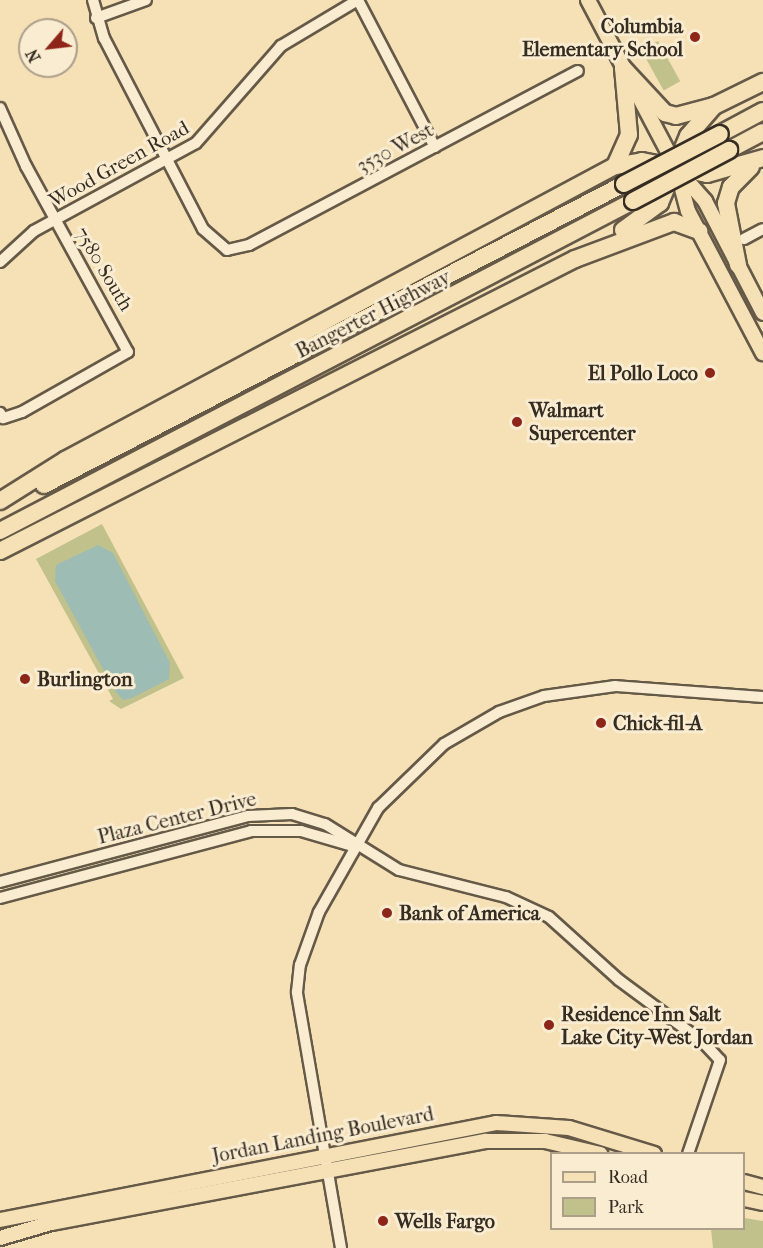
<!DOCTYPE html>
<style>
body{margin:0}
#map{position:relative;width:763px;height:1248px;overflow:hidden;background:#f6e1b7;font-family:"IM FELL French Canon",serif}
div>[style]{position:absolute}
.green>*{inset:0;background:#c1c18b;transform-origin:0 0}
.water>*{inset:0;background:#9dbcb3}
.roads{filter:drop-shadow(2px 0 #655947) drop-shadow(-2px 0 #655947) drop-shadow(0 2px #655947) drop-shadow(0 -2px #655947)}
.minor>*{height:10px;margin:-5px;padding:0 5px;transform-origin:5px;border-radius:5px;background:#f9ecd0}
.major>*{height:14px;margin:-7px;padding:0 7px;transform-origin:7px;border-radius:7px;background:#f6e1b7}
.highway>*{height:16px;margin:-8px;padding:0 8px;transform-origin:8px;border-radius:8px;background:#f6e1b7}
.bridges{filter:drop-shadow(2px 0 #352c22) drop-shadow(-2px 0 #352c22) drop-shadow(0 2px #352c22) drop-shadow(0 -2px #352c22)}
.highway-bridge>*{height:16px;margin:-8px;padding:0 8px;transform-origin:8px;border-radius:8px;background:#f6e1b7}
.dots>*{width:16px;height:16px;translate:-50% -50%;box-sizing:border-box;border:3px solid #f9ecd0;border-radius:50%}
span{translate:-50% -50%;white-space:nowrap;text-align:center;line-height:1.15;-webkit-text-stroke:6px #f9ecd0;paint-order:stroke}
.poi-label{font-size:20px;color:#352c22;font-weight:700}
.right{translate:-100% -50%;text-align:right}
.left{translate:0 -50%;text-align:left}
.street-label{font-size:20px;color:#352c22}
.legend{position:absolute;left:550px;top:1152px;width:195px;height:78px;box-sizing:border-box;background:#f9ecd0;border:2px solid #ab9f8a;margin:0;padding:8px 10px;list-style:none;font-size:18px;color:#352c22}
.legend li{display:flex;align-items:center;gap:12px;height:30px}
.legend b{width:30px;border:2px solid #ab9f8a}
.north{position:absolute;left:18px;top:18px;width:60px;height:60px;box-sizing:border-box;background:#f9ecd0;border:2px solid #ab9f8a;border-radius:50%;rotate:242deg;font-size:16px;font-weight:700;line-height:24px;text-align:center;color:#352c22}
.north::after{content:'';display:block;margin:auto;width:21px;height:27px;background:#8f2418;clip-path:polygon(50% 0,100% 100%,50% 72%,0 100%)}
</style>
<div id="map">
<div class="green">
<div style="left:658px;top:41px;width:46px;height:19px;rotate:61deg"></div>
<div style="clip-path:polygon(102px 524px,184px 678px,121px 709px,109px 701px,113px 699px,36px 559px)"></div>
<div style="clip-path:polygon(744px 1218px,763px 1221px,763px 1248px,713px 1248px,711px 1229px,744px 1228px)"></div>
</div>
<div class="water">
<div style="clip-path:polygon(98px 545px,113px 553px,170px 663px,169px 679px,132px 698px,123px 700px,115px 691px,55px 581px,56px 565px)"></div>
</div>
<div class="roads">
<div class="minor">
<div style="left:93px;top:0;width:40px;rotate:74deg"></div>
<div style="left:104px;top:38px;width:215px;rotate:62.6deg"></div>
<div style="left:203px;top:229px;width:32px;rotate:41deg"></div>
<div style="left:227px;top:250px;width:23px;rotate:-13deg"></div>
<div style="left:249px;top:245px;width:372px;rotate:-27.9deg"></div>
<div style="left:358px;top:0;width:166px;rotate:62.4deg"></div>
<div style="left:96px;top:18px;width:53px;rotate:-19.8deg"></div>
<div style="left:0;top:108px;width:64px;rotate:65.9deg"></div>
<div style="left:26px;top:166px;width:212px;rotate:61.3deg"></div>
<div style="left:128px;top:352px;width:122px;rotate:150.5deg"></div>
<div style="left:22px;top:412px;width:20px;rotate:162deg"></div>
<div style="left:3px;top:418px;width:6px;rotate:-121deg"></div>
<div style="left:744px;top:239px;width:21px;rotate:-28deg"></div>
<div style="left:0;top:262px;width:46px;rotate:-42.4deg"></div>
<div style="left:34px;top:231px;width:184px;rotate:-28.5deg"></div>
<div style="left:196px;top:143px;width:129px;rotate:-48.8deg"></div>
<div style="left:281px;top:46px;width:90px;rotate:-30.9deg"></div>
<div style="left:0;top:882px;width:257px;rotate:-14.9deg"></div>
<div style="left:248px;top:816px;width:44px;rotate:-2.6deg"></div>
<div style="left:292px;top:814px;width:34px;rotate:17deg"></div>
<div style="left:325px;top:824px;width:87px;rotate:31.9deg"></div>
<div style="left:399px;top:870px;width:110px;rotate:14.2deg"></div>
<div style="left:506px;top:897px;width:47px;rotate:24.9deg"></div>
<div style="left:549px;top:917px;width:94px;rotate:42deg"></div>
<div style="left:619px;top:980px;width:106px;rotate:36.5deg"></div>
<div style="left:704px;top:1043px;width:23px;rotate:47deg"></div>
<div style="left:720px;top:1060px;width:99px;rotate:108.8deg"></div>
<div style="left:0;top:898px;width:260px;rotate:-14.9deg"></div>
<div style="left:251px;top:831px;width:50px"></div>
<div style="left:301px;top:831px;width:57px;rotate:16.2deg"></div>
<div style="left:341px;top:1248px;width:260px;rotate:-99.8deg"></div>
<div style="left:297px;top:992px;width:27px;rotate:-84deg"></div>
<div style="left:300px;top:965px;width:56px;rotate:-70.3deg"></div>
<div style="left:319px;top:912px;width:120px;rotate:-60.4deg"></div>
<div style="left:378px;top:808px;width:92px;rotate:-44.1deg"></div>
<div style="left:444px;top:744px;width:64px;rotate:-30.2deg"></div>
<div style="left:499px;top:712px;width:48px;rotate:-19.6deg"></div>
<div style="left:544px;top:696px;width:72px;rotate:-8deg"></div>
<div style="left:615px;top:686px;width:148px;rotate:4.3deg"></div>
</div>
<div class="major">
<div style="left:588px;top:0;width:191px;rotate:62.2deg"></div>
<div style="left:677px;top:169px;width:43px;rotate:48.8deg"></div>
<div style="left:705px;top:201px;width:126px;rotate:62.6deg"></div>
<div style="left:678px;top:174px;width:38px;rotate:75deg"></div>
<div style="left:688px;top:211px;width:161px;rotate:62.2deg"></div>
<div style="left:744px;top:1182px;width:20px;rotate:15deg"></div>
<div style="left:744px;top:1199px;width:19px;rotate:12deg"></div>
<div style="left:0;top:1220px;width:505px;rotate:-11.07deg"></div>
<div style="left:496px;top:1123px;width:73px;rotate:3.9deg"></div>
<div style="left:569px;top:1128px;width:89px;rotate:17deg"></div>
<div style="left:0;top:1238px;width:53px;rotate:-16.4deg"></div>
<div style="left:51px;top:1223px;width:443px;rotate:-10.7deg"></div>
<div style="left:486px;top:1141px;width:59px"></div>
<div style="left:545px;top:1141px;width:57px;rotate:13.3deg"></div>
</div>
<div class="highway">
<div style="left:623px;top:68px;width:62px;rotate:47deg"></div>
<div style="left:665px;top:113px;width:11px;rotate:15deg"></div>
<div style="left:676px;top:116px;width:39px;rotate:-15deg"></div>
<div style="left:714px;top:106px;width:55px;rotate:-26.1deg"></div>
<div style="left:720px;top:134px;width:49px;rotate:-28.1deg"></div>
<div style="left:729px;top:150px;width:38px;rotate:-28deg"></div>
<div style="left:615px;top:166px;width:34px;rotate:-66deg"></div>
<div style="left:629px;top:135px;width:67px;rotate:-95.1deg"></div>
<div style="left:623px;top:230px;width:46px;rotate:-36.1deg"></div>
<div style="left:660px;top:203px;width:73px;rotate:-67.3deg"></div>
<div style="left:688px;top:136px;width:40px;rotate:-49deg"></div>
<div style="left:738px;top:265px;width:63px;rotate:-101deg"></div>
<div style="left:726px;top:203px;width:17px;rotate:-73deg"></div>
<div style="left:731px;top:187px;width:28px;rotate:-45deg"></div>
<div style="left:44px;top:485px;width:653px;rotate:-27.43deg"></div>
<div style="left:0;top:501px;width:77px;rotate:-32.2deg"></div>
<div style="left:65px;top:460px;width:624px;rotate:-28.13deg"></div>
<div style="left:615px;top:166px;width:27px;rotate:-10deg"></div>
<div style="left:642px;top:161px;width:66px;rotate:11.3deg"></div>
<div style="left:707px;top:174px;width:58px;rotate:-15.9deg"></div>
<div style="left:0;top:531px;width:714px;rotate:-27.53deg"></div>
<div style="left:0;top:551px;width:645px;rotate:-26.92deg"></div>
<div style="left:575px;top:259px;width:106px;rotate:-20.5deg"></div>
<div style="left:674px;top:222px;width:27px;rotate:20deg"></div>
</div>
</div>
<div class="bridges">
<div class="highway-bridge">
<div style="left:624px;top:184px;width:108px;rotate:-27.5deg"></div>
<div style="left:633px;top:201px;width:109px;rotate:-28deg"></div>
</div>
</div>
<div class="dots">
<div style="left:695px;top:37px;background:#8f2418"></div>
<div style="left:710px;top:373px;background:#8f2418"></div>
<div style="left:517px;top:422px;background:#8f2418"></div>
<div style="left:25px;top:679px;background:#8f2418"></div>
<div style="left:601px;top:723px;background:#8f2418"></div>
<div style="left:387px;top:913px;background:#8f2418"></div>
<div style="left:549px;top:1025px;background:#8f2418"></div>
<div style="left:383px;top:1221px;background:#8f2418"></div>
</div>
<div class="poi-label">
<span class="right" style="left:683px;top:38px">Columbia<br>Elementary School</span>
<span class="right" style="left:698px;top:373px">El Pollo Loco</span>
<span class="left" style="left:529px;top:422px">Walmart<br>Supercenter</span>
<span class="left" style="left:37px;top:679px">Burlington</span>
<span class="left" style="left:613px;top:723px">Chick-fil-A</span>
<span class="left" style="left:399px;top:913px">Bank of America</span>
<span class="left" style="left:561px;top:1026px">Residence Inn Salt<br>Lake City-West Jordan</span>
<span class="left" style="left:395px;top:1221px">Wells Fargo</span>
</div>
<div class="street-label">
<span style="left:395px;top:148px;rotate:-28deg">3530 West</span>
<span style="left:119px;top:164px;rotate:-29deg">Wood Green Road</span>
<span style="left:104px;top:269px;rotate:59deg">7580 South</span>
<span style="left:373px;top:314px;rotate:-27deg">Bangerter Highway</span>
<span style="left:177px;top:818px;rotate:-14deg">Plaza Center Drive</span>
<span style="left:323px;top:1135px;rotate:-11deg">Jordan Landing Boulevard</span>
</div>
<ul class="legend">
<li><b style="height:8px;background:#f6e1b7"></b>Road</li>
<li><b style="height:16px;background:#c1c18b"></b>Park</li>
</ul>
<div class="north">N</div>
</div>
